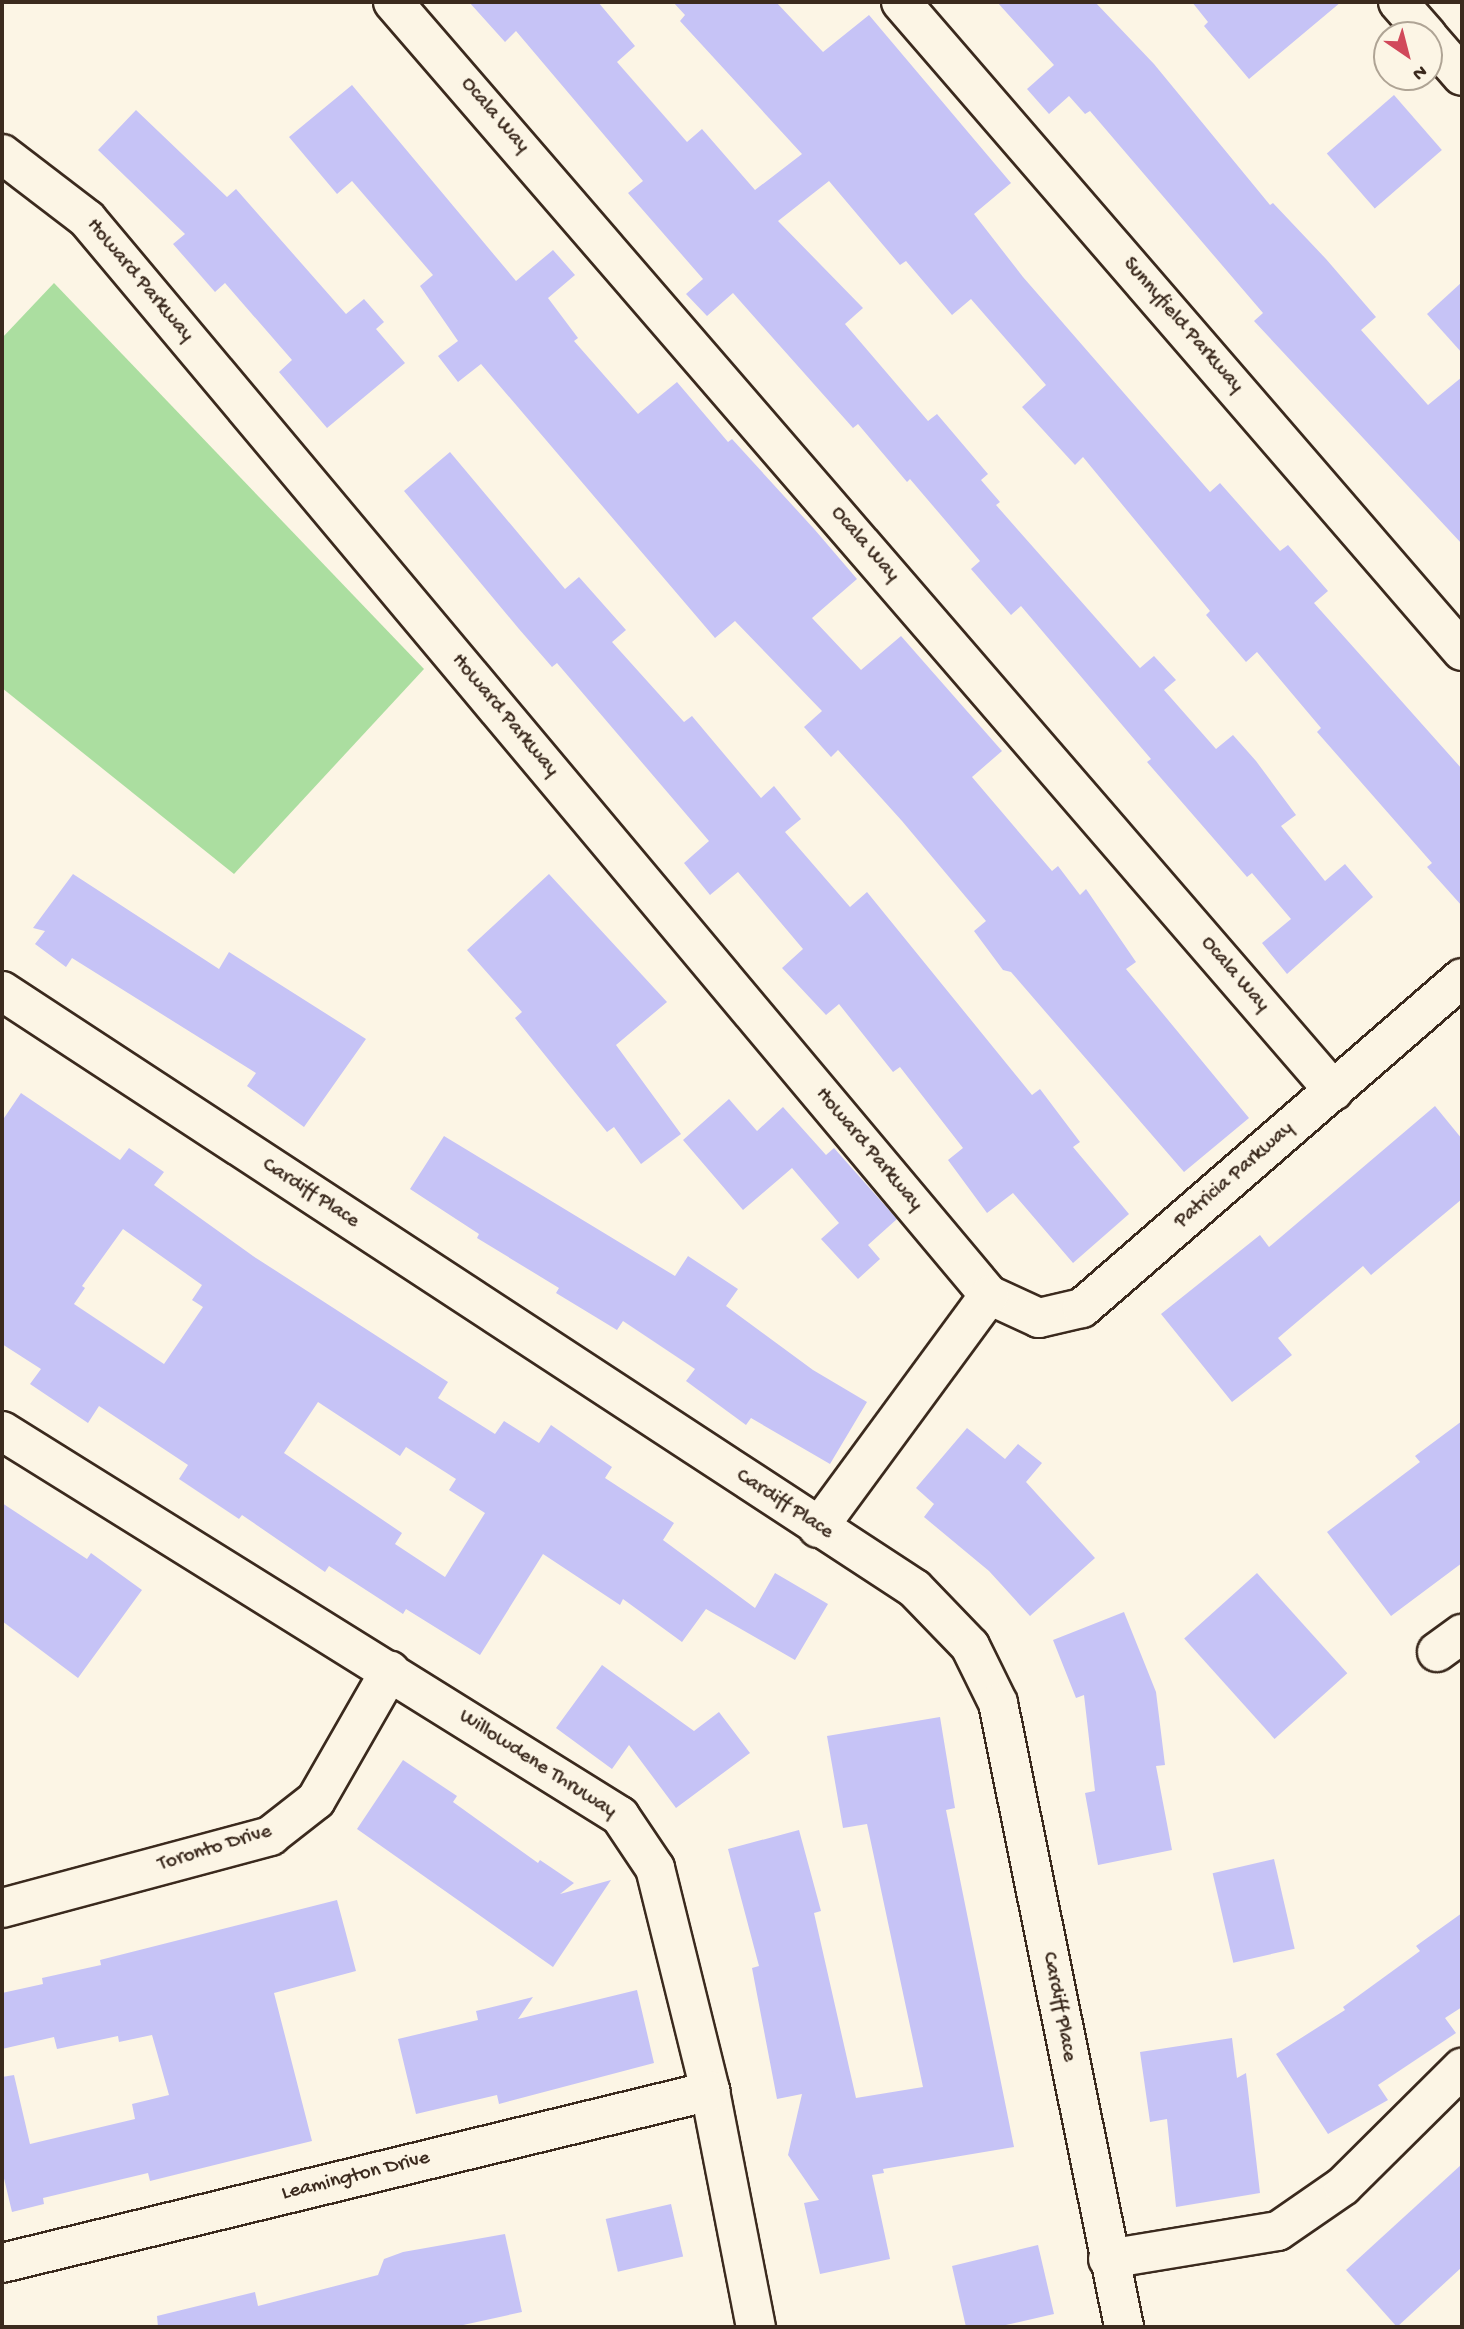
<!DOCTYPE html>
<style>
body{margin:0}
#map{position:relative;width:1464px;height:2329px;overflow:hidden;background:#fcf5e5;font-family:"Gochi Hand",sans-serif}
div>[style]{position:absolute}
.green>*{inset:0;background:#abdea0}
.building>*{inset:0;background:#c6c3f6;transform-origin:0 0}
.roads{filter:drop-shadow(2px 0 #3b2a1e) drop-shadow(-2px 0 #3b2a1e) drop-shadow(0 2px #3b2a1e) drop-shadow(0 -2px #3b2a1e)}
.street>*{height:38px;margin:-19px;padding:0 19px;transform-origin:19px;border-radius:19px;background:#fcf5e5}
span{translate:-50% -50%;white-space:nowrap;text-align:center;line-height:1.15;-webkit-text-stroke:6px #fcf5e5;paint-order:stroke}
.street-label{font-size:21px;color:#3b2a1e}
.frame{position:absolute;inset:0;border:4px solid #3b2a1e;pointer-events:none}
.north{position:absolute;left:1373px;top:21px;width:70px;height:70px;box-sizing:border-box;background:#fcf5e5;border:2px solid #afa495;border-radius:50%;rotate:145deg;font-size:19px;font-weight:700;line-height:28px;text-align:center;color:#3b2a1e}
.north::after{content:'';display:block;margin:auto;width:24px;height:32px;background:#d1495b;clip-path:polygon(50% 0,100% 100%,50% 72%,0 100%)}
</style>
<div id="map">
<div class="green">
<div style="clip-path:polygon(54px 283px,424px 669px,234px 874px,2px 688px,2px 338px)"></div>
</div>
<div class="building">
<div style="clip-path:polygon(469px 2px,598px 2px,635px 46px,617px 62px,687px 142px,702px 129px,755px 190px,802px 154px,680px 21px,685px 15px,673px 2px,776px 2px,823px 52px,869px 15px,1011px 183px,974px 214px,1023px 277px,1210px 492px,1220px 483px,1280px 551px,1288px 545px,1328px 591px,1314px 603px,1462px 769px,1462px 906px,1427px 867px,1432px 863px,1317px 732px,1321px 728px,1257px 652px,1246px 662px,1206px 615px,1210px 611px,1083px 457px,1075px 465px,1022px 407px,1046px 385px,971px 299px,952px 315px,906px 261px,900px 265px,829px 181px,778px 221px,863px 308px,845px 324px,928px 421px,937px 414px,988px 474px,981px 480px,1000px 502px,996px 505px,1140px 668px,1154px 656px,1176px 680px,1164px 690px,1216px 749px,1233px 735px,1256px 761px,1296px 815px,1281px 826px,1325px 881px,1345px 864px,1373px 897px,1287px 974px,1262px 943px,1291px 919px,1252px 873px,1247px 877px,1147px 762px,1151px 759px,1021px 606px,1011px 615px,971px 569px,980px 561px,910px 479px,907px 482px,858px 424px,853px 428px,733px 293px,707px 316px,686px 294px,703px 279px,628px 193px,643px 181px,516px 31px,505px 42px)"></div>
<div style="clip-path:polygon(997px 2px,1095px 2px,1154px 64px,1270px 205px,1273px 203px,1326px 259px,1376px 317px,1361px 330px,1428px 405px,1462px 377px,1462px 544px,1254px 321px,1263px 313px,1090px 111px,1085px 114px,1069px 96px,1049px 114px,1027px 89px,1054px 65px)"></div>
<div style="clip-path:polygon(1192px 2px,1341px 2px,1249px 79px,1204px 26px,1208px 22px)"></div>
<div style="clip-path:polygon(352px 85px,516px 281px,553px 250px,575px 275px,548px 298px,578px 338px,574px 341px,638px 414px,677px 382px,728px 442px,732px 439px,815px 530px,857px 579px,812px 618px,861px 670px,901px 636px,1002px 751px,972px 777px,1052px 871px,1058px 866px,1080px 895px,1086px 889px,1136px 962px,1126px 969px,1249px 1118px,1184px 1172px,1011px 972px,1003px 970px,974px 931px,986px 921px,902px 821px,838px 750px,831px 757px,804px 727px,822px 711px,735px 621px,715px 638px,481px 364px,458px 382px,438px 356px,458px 341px,420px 286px,433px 275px,352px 181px,337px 194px,289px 137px)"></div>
<div style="left:1394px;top:95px;width:73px;height:89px;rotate:49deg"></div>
<div style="clip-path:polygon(136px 110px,227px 197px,236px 189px,346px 314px,364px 299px,384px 322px,376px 329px,405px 363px,327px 428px,279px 372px,292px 360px,225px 283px,215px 292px,173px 244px,185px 234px,98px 150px)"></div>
<div style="clip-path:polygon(1462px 282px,1462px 353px,1427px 314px)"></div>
<div style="clip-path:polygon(450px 452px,565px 589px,579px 577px,626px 630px,612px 642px,684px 722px,692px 716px,761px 798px,774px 786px,801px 819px,785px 832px,850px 907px,867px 892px,1032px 1095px,1040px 1089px,1080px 1142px,1073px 1147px,1129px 1214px,1073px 1263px,1013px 1193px,987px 1213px,948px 1160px,963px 1148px,900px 1067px,893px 1072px,839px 1004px,826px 1015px,782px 968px,803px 949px,738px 872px,710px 895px,684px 863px,709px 841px,557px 663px,552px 667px,519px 629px,404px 491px)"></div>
<div style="clip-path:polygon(73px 874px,219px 969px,229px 952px,366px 1039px,304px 1127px,247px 1086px,256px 1073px,72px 958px,66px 967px,35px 944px,45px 931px,33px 928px)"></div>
<div style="clip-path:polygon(549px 874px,667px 1002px,616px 1045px,681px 1134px,641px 1164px,614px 1127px,607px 1132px,515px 1018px,522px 1012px,467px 950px)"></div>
<div style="clip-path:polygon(evenodd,21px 1093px,120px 1160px,129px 1148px,164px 1172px,154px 1185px,253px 1256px,448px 1382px,438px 1398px,495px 1434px,504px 1421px,539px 1443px,551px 1425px,612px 1467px,605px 1478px,674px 1523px,663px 1540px,755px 1608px,775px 1573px,828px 1604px,795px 1660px,706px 1609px,682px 1642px,623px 1599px,620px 1605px,543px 1554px,480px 1655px,406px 1609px,403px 1614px,329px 1566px,325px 1572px,242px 1515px,239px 1519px,179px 1479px,188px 1465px,99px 1406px,88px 1423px,30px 1384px,41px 1369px,2px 1344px,2px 1121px,21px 1093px,123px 1229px,202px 1285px,192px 1300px,203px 1307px,164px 1364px,74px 1304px,85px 1288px,82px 1286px,123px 1229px,21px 1093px,318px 1402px,400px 1456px,406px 1447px,456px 1479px,449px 1490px,485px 1513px,445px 1577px,395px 1544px,402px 1533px,284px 1453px,318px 1402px)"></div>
<div style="clip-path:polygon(729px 1099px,757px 1131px,783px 1107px,826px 1155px,834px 1148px,897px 1219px,868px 1245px,880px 1259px,858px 1279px,821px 1239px,839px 1223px,792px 1168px,743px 1210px,683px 1140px)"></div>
<div style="clip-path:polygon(1435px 1106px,1462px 1139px,1462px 1199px,1371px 1275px,1363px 1266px,1278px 1338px,1292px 1355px,1232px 1402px,1161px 1314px,1260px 1235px,1269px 1247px)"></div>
<div style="clip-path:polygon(444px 1136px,675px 1276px,688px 1256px,738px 1289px,726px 1306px,813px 1370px,867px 1402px,830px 1464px,751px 1418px,746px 1425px,686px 1381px,695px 1369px,623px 1321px,617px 1330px,556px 1293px,559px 1288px,477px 1238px,479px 1234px,410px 1189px)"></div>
<div style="clip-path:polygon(1462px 1421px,1462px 1563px,1391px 1616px,1327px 1532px,1420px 1462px,1415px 1456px)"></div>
<div style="clip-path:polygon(967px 1428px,1005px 1459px,1018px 1444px,1042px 1463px,1026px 1482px,1095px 1558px,1030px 1616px,989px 1571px,924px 1517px,934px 1504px,916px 1488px)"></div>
<div style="clip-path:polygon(2px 1503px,87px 1559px,91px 1553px,142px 1590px,78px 1678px,2px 1621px)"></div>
<div style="left:1257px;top:1573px;width:135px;height:98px;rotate:48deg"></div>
<div style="clip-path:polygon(1124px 1612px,1156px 1692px,1165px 1765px,1156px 1766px,1172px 1850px,1098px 1865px,1085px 1793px,1095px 1791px,1084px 1695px,1076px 1698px,1053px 1640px)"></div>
<div style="clip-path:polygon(602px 1665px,694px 1731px,719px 1712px,750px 1753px,676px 1808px,629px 1745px,612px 1769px,556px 1728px)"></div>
<div style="clip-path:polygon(940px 1717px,955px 1808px,946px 1810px,1014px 2147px,883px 2169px,884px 2173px,872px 2175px,890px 2259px,820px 2274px,804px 2203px,819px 2200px,788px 2155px,802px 2094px,777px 2099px,752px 1968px,759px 1966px,728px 1849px,799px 1830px,821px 1911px,814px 1913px,856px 2098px,923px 2087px,867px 1824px,843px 1828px,827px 1736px)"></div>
<div style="clip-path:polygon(403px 1760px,457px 1796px,453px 1802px,538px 1863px,540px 1860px,574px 1883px,560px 1894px,611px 1880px,553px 1967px,357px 1829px)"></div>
<div style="left:1274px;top:1859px;width:92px;height:63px;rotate:77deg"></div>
<div style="clip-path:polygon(337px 1900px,356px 1971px,274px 1993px,312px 2141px,150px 2181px,148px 2173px,43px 2198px,44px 2204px,12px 2212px,2px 2170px,2px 2077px,14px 2075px,30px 2144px,135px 2119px,132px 2104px,169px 2095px,152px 2035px,119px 2042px,118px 2036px,57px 2049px,54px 2037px,2px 2049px,2px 1993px,43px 1984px,42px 1978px,101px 1965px,100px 1960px)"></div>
<div style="clip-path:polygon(1462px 1913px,1462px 2007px,1445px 2018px,1456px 2033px,1378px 2085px,1388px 2100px,1328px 2134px,1276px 2054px,1345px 2010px,1343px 2007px,1420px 1951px,1416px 1946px)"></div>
<div style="clip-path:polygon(637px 1990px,654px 2063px,499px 2104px,497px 2095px,416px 2114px,398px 2039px,478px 2020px,476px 2011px,533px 1997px,518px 2019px)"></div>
<div style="clip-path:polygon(1232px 2038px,1237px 2078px,1246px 2073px,1260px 2193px,1176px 2207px,1167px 2119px,1150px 2122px,1140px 2052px)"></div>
<div style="clip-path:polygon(1462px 2164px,1462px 2267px,1397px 2327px,1346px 2270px)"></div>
<div style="left:671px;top:2204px;width:54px;height:67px;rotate:77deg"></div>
<div style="clip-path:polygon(505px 2234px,522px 2312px,454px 2327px,158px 2327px,157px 2316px,255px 2292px,258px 2306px,378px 2275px,384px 2259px,403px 2252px)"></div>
<div style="clip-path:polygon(1038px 2245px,1054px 2314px,997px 2327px,966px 2327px,952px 2266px)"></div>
</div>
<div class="roads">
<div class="street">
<div style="left:393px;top:2px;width:1439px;rotate:49.17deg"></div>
<div style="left:901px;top:2px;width:858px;rotate:49.16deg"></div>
<div style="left:1398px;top:2px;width:44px;rotate:48.7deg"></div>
<div style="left:1429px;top:38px;width:50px;rotate:49deg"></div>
<div style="left:2px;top:154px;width:107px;rotate:37.4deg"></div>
<div style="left:87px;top:219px;width:1404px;rotate:50.03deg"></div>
<div style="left:989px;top:1295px;width:55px;rotate:24.7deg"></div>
<div style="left:1039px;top:1318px;width:44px;rotate:-13.1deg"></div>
<div style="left:1082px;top:1308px;width:503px;rotate:-40.97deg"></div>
<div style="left:2px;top:991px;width:1091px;rotate:33.22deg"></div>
<div style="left:915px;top:1589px;width:79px;rotate:46deg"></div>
<div style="left:970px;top:1646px;width:64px;rotate:63.8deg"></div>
<div style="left:998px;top:1703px;width:637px;rotate:78.58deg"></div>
<div style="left:2px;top:1431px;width:728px;rotate:31.92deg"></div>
<div style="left:620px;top:1816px;width:63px;rotate:56.1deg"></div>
<div style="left:655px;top:1868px;width:230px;rotate:76.1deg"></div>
<div style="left:710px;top:2091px;width:240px;rotate:79deg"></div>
<div style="left:818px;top:1528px;width:289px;rotate:-53.7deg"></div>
<div style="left:1437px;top:1652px;width:31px;rotate:-36deg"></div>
<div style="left:2px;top:1908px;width:278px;rotate:-15deg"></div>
<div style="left:270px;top:1836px;width:58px;rotate:-38deg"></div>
<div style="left:316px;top:1800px;width:149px;rotate:-60.2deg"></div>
<div style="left:1108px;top:2259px;width:172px;rotate:-9.4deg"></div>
<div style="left:1278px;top:2231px;width:79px;rotate:-34.7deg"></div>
<div style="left:1343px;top:2186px;width:168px;rotate:-44.8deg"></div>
<div style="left:2px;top:2263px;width:729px;rotate:-13.65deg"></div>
</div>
</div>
<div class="street-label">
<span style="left:494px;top:116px;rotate:49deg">Ocala Way</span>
<span style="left:139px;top:281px;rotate:50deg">Howard Parkway</span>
<span style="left:1182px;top:326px;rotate:49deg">Sunnyfield Parkway</span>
<span style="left:864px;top:545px;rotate:49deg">Ocala Way</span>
<span style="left:504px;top:716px;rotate:50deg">Howard Parkway</span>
<span style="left:1234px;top:975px;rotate:49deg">Ocala Way</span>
<span style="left:868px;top:1150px;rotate:50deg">Howard Parkway</span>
<span style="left:1235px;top:1176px;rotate:-41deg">Patricia Parkway</span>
<span style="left:310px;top:1194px;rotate:33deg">Cardiff Place</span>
<span style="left:784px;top:1505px;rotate:33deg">Cardiff Place</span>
<span style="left:537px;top:1765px;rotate:33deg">Willowdene Thruway</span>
<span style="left:215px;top:1849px;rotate:-17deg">Toronto Drive</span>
<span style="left:1058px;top:2007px;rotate:79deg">Cardiff Place</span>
<span style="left:356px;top:2177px;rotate:-14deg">Leamington Drive</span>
</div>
<div class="frame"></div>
<div class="north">N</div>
</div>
